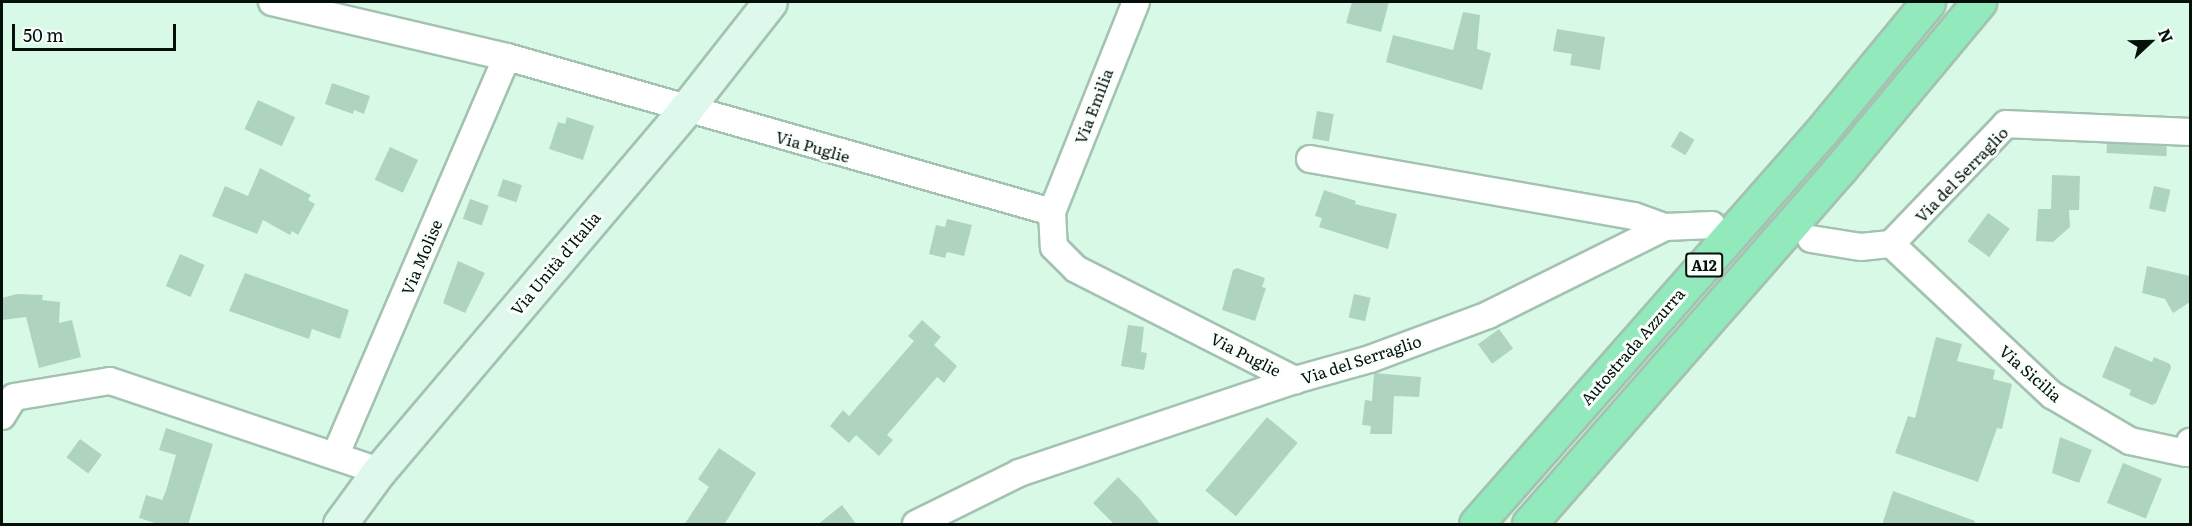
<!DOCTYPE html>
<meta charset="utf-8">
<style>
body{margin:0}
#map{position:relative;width:2192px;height:526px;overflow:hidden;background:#d9f9e7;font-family:Literata,serif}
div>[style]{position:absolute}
.building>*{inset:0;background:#aed4bf;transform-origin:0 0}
.minor-tunnel>*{height:26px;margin-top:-13px;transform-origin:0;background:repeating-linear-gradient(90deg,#b9d6c6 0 26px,transparent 0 39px)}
.roads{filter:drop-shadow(2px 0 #a3c2b1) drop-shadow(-2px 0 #a3c2b1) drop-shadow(0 2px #a3c2b1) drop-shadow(0 -2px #a3c2b1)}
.minor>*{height:26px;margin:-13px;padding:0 13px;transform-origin:13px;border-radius:13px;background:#fff}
.secondary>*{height:33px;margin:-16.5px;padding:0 16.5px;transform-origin:16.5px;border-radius:16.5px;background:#def8eb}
.motorway>*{height:33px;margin:-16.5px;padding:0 16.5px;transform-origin:16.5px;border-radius:16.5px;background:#91e9bc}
span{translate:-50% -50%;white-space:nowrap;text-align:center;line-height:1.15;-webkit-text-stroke:6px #f9fffb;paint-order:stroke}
.shield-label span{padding:2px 4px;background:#f9fffb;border:2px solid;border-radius:4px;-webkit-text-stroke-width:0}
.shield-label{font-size:15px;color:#05100a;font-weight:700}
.street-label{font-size:16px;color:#05100a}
.frame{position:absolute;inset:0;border:3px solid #05100a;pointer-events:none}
.north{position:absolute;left:2120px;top:12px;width:60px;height:60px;-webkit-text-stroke:4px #f9fffb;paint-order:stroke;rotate:68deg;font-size:16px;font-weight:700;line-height:24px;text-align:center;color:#05100a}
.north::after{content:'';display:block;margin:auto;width:21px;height:27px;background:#05100a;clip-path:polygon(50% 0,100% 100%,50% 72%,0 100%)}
.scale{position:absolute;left:12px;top:24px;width:164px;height:27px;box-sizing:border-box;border:3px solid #05100a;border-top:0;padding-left:8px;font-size:18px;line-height:21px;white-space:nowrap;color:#05100a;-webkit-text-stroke:4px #f9fffb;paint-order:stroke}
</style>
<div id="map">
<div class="building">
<div style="clip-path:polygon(1352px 2px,1389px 2px,1381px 32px,1346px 23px)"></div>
<div style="clip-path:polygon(1463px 12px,1480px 15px,1477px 49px,1491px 53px,1482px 90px,1386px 62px,1393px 35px,1453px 50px)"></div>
<div style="clip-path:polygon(1557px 29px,1605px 37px,1600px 70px,1570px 65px,1572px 54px,1553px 51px)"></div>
<div style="clip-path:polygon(332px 83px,370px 96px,364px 114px,354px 110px,353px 114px,325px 104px)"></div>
<div style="left:258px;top:100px;width:41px;height:32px;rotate:25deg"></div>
<div style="left:1317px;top:111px;width:17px;height:28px;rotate:10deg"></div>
<div style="clip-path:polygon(567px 117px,594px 126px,583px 160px,549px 149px,558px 122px,565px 124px)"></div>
<div style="left:1680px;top:131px;width:17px;height:18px;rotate:31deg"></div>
<div style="left:2107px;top:143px;width:60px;height:10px;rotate:3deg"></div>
<div style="left:390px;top:147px;width:31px;height:36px;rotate:25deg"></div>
<div style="clip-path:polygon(260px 168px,311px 195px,308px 200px,315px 204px,298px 235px,292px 231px,290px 235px,263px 220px,257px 234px,212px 216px,225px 186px,248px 196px)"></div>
<div style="clip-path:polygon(2052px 175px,2080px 176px,2079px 210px,2069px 210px,2070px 227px,2053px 242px,2036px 241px,2038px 209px,2051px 209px)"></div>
<div style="left:503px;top:179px;width:20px;height:18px;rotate:18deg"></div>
<div style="left:2154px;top:186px;width:17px;height:23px;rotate:13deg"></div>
<div style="clip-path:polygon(1324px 190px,1356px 201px,1355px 204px,1397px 214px,1388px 249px,1319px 227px,1322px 218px,1315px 216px)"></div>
<div style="left:470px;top:199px;width:20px;height:21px;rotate:20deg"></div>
<div style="left:1988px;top:213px;width:27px;height:35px;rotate:36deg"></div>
<div style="clip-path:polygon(947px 219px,972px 225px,964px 256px,947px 252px,945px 258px,929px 254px,936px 225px,945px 227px)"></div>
<div style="left:180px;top:254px;width:27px;height:35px;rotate:24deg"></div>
<div style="clip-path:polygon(458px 261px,485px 273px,465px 313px,443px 303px)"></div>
<div style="clip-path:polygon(2147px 266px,2190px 276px,2190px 302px,2173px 313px,2165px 299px,2142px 293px)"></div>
<div style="clip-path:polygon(1237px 268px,1265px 278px,1262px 287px,1266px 288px,1255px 321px,1222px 310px,1233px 270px)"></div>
<div style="clip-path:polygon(245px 273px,349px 310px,340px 339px,312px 329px,309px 339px,229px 311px)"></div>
<div style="clip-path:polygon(17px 294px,43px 295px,42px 300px,60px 302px,59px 323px,72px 320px,81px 357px,39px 368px,26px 317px,2px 320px,2px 298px)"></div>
<div style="left:1354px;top:294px;width:17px;height:24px;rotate:13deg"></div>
<div style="clip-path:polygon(922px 320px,941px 337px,934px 345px,957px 366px,944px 383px,937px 377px,887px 435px,893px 440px,879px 456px,856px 435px,849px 443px,830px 426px,843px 410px,849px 416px,914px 341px,908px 336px)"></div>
<div style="clip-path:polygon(1128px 325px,1144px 327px,1141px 352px,1147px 353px,1144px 370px,1121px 366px)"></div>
<div style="left:1499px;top:329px;width:24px;height:26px;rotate:54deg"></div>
<div style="clip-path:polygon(1936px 337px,1962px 344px,1957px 361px,1995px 370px,1993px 379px,2012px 384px,2002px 429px,1997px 428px,1978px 482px,1895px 453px,1908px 416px,1915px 418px)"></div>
<div style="clip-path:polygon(2115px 346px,2152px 362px,2154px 357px,2170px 364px,2171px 368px,2156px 403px,2152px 405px,2129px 395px,2131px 390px,2102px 377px)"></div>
<div style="clip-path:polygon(1374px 373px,1421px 377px,1419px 397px,1394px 396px,1392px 434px,1370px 434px,1371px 426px,1362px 425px,1365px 400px,1372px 401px)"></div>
<div style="left:1267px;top:417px;width:40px;height:96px;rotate:40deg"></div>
<div style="clip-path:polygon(166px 428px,213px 444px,188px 525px,161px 525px,139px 518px,146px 495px,162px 500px,166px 491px,176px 455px,159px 450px)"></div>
<div style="clip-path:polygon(2060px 437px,2092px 450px,2079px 483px,2052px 473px)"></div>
<div style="left:80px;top:439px;width:27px;height:23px;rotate:36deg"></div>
<div style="clip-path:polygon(719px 448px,756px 473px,724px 525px,684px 525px,709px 487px,698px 479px)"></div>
<div style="left:2123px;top:463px;width:42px;height:43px;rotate:22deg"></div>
<div style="clip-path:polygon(1118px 477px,1139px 498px,1161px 525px,1115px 525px,1093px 503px)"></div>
<div style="clip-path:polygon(1893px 491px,1975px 521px,1974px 525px,1882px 525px)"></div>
<div style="clip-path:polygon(842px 505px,857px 525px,817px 525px)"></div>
</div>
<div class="minor-tunnel">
<div style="left:1721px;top:226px;width:78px;rotate:8.1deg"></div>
</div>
<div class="roads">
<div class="minor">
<div style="left:272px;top:2px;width:241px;rotate:13.2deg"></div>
<div style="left:507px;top:57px;width:567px;rotate:15.88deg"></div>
<div style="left:1052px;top:212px;width:35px;rotate:87deg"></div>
<div style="left:1054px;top:247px;width:31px;rotate:45deg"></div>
<div style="left:1076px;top:269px;width:246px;rotate:26.9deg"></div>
<div style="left:1310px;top:159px;width:329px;rotate:10deg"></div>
<div style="left:1634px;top:216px;width:33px;rotate:20deg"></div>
<div style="left:1052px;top:212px;width:226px;rotate:-68.2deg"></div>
<div style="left:1811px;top:239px;width:51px;rotate:9.1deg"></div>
<div style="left:1861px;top:247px;width:30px;rotate:-6deg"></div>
<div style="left:1891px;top:244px;width:166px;rotate:-46.2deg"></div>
<div style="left:2006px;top:124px;width:184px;rotate:2.5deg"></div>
<div style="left:1891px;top:244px;width:221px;rotate:43.2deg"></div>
<div style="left:2052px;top:395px;width:91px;rotate:30.5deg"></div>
<div style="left:2130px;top:441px;width:57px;rotate:12.1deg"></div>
<div style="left:2186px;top:453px;width:12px;rotate:-70deg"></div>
<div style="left:2px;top:416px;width:22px;rotate:-58deg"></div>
<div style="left:14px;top:397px;width:97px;rotate:-9.5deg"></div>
<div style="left:110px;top:381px;width:284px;rotate:18.5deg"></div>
<div style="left:335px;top:456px;width:434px;rotate:-66.7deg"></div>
<div style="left:916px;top:524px;width:115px;rotate:-26.3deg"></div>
<div style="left:1019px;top:473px;width:291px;rotate:-18.6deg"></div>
<div style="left:1295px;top:380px;width:78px;rotate:-15.6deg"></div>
<div style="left:1370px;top:359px;width:126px;rotate:-20.4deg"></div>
<div style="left:1488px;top:315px;width:198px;rotate:-26.4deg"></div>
<div style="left:1665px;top:227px;width:47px;rotate:-2.4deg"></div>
</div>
<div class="secondary">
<div style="left:340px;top:524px;width:66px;rotate:-53.7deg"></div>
<div style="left:379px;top:471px;width:473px;rotate:-49.7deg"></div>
<div style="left:685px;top:110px;width:137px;rotate:-51.8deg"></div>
</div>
<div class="motorway">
<div style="left:1476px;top:524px;width:522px;rotate:-48.65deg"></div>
<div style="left:1821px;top:132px;width:168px;rotate:-50.5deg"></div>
<div style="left:1529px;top:524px;width:471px;rotate:-48.8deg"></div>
<div style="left:1839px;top:170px;width:219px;rotate:-50.2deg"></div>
</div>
</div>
<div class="shield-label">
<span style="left:1704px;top:265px">A12</span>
</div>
<div class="street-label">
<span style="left:1093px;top:106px;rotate:-69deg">Via Emilia</span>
<span style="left:813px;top:146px;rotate:16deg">Via Puglie</span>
<span style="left:1961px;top:174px;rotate:-46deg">Via del Serraglio</span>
<span style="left:421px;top:257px;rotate:-67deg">Via Molise</span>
<span style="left:555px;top:263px;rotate:-50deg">Via Unità d'Italia</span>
<span style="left:1632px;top:346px;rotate:-49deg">Autostrada Azzurra</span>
<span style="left:1246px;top:354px;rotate:27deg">Via Puglie</span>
<span style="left:1361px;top:359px;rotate:-18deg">Via del Serraglio</span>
<span style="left:2031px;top:373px;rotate:41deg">Via Sicilia</span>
</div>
<div class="frame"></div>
<div class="north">N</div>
<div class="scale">50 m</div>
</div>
